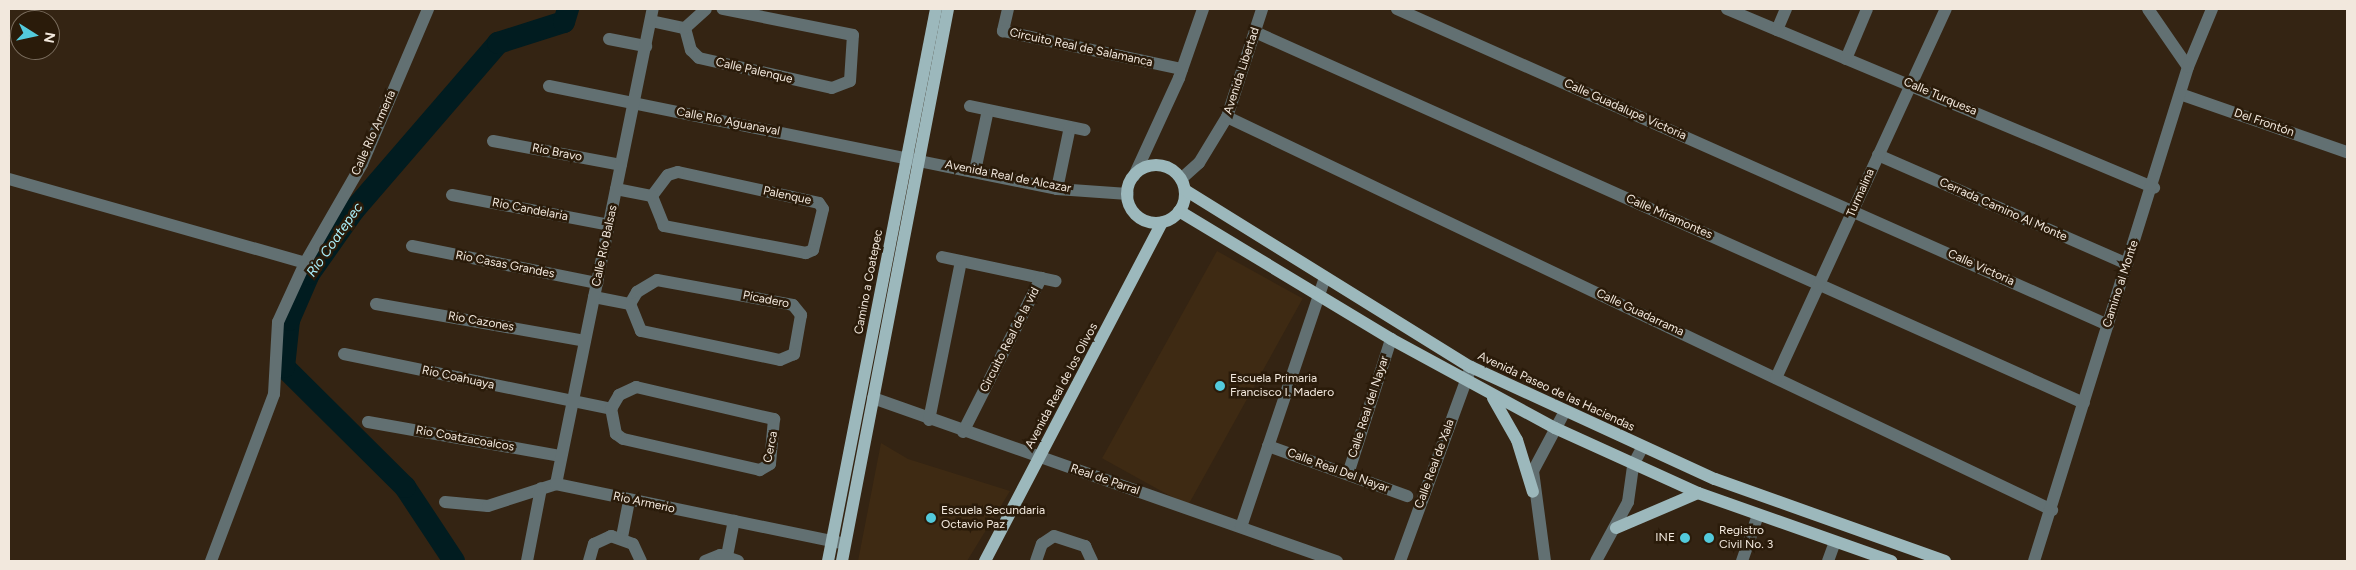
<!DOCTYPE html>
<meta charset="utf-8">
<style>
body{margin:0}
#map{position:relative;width:2356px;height:570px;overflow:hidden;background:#342413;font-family:Figtree,sans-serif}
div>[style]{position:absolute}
.built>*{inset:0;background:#3e2a13;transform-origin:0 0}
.river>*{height:22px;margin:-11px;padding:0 11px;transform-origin:11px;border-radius:11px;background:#011c20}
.minor>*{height:12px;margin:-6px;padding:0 6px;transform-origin:6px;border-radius:6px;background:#627072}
.major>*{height:12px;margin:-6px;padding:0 6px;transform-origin:6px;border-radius:6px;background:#9cb8bc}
.major>.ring{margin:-6px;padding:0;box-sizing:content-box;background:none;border:12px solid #9cb8bc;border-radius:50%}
.dots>*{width:14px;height:14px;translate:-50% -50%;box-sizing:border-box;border:2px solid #2a1b0a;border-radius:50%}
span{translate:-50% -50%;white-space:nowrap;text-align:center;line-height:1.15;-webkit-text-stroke:5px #2a1b0a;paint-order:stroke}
.street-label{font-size:12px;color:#f2e8dd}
.poi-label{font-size:12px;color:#f2e8dd}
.left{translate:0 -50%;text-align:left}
.right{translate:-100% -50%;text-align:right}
.water-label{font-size:14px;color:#abf0fb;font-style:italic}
.frame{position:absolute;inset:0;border:10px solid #f2e8dd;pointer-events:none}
.north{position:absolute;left:10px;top:10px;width:50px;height:50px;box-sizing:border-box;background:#2a1b0a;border:1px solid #7a6d5e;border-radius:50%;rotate:100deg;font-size:14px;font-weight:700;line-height:20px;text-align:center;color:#f2e8dd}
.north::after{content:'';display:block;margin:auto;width:18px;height:22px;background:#53cadc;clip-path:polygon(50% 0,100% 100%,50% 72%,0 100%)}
</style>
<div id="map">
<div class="built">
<div style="left:1217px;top:251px;width:98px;height:237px;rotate:29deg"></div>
<div style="clip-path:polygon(881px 443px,908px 459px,1010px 491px,967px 561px,858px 561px)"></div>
</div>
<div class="river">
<div style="left:454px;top:561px;width:89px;rotate:-123.5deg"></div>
<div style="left:405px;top:487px;width:170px;rotate:-135.2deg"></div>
<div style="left:284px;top:367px;width:47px;rotate:-83.9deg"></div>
<div style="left:289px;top:320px;width:50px;rotate:-66.5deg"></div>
<div style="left:309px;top:274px;width:78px;rotate:-54.9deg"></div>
<div style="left:354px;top:210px;width:221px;rotate:-49.2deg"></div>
<div style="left:498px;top:43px;width:69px;rotate:-17.7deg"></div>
<div style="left:564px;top:22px;width:14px;rotate:-73deg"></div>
</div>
<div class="minor">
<div style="left:1008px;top:9px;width:23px;rotate:103deg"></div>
<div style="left:1003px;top:31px;width:183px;rotate:12deg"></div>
<div style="left:1397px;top:9px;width:778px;rotate:23.96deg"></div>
<div style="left:1727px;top:9px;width:463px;rotate:22.7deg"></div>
<div style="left:2148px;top:9px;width:70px;rotate:55.4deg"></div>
<div style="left:651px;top:21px;width:35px;rotate:12deg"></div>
<div style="left:685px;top:28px;width:23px;rotate:75deg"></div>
<div style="left:691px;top:50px;width:11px;rotate:45deg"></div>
<div style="left:699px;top:58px;width:136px;rotate:12.7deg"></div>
<div style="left:832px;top:88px;width:19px;rotate:-21deg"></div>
<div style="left:850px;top:81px;width:46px;rotate:-86.3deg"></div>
<div style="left:853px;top:35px;width:133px;rotate:-168.7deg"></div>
<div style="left:685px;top:28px;width:28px;rotate:-42deg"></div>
<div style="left:1777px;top:30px;width:23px;rotate:-67deg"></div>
<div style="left:1255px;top:32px;width:908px;rotate:24.11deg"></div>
<div style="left:609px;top:39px;width:38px;rotate:11deg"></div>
<div style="left:1846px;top:59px;width:54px;rotate:-67.2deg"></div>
<div style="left:549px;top:86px;width:518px;rotate:11.46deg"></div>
<div style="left:1057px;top:189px;width:71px;rotate:4deg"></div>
<div style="left:2180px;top:94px;width:177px;rotate:19.2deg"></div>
<div style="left:970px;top:106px;width:117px;rotate:11.8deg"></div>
<div style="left:1227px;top:117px;width:914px;rotate:25.47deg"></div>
<div style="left:493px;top:141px;width:130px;rotate:10.6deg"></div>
<div style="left:1878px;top:155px;width:272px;rotate:23.6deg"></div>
<div style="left:975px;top:171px;width:62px;rotate:-78deg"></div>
<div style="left:678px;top:172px;width:144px;rotate:12.4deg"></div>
<div style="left:819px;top:203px;width:7px;rotate:56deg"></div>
<div style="left:823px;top:209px;width:42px;rotate:103.7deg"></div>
<div style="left:813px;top:250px;width:8px;rotate:157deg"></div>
<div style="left:806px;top:253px;width:145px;rotate:-169.2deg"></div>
<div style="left:664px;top:226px;width:32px;rotate:-112deg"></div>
<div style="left:652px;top:196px;width:26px;rotate:-53deg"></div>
<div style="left:668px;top:175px;width:10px;rotate:-17deg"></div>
<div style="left:1134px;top:176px;width:108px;rotate:-65.3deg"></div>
<div style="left:1179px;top:78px;width:73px;rotate:-70.8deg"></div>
<div style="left:9px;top:179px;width:308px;rotate:15.8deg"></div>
<div style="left:1181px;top:179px;width:24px;rotate:-42deg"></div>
<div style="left:1199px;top:163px;width:54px;rotate:-58.7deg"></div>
<div style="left:1227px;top:117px;width:114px;rotate:-72deg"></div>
<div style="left:616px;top:189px;width:37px;rotate:11deg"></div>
<div style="left:1057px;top:189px;width:63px;rotate:-78.2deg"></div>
<div style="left:452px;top:195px;width:160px;rotate:10.8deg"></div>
<div style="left:412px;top:246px;width:189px;rotate:11.3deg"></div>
<div style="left:942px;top:257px;width:116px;rotate:12deg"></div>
<div style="left:657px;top:280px;width:138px;rotate:10.4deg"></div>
<div style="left:793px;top:305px;width:13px;rotate:51deg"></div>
<div style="left:801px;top:315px;width:40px;rotate:100deg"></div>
<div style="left:794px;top:354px;width:15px;rotate:157deg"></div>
<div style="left:780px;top:360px;width:142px;rotate:-168.2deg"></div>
<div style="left:641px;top:331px;width:29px;rotate:-112deg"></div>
<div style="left:630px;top:304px;width:14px;rotate:-60deg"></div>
<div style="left:637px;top:292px;width:23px;rotate:-31deg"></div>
<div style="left:594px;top:297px;width:37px;rotate:11deg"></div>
<div style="left:376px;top:304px;width:212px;rotate:10deg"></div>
<div style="left:344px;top:354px;width:273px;rotate:11.6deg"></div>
<div style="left:1776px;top:378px;width:406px;rotate:-65.3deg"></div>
<div style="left:636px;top:387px;width:142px;rotate:13.1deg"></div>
<div style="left:774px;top:419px;width:45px;rotate:95.1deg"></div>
<div style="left:770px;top:464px;width:12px;rotate:149deg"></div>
<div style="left:760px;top:470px;width:140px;rotate:-167.2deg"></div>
<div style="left:623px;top:439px;width:9px;rotate:-144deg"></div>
<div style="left:616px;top:434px;width:25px;rotate:-101deg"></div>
<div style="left:611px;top:409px;width:16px;rotate:-60deg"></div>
<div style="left:619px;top:395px;width:19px;rotate:-25deg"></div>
<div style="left:873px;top:398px;width:492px;rotate:19.4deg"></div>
<div style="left:929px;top:420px;width:161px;rotate:-78.6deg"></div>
<div style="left:368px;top:422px;width:196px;rotate:10deg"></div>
<div style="left:963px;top:432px;width:173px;rotate:-63.1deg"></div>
<div style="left:1268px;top:446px;width:148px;rotate:19.8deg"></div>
<div style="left:1348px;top:474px;width:142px;rotate:-72.3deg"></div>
<div style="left:556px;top:484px;width:485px;rotate:-78.5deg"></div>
<div style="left:445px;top:502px;width:43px;rotate:5.3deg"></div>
<div style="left:488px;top:506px;width:71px;rotate:-17.9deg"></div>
<div style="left:556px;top:484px;width:292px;rotate:11.7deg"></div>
<div style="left:1241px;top:527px;width:261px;rotate:-71.4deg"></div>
<div style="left:622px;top:537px;width:38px;rotate:-79deg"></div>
<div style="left:727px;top:556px;width:36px;rotate:-79deg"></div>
<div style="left:211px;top:561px;width:178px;rotate:-69.3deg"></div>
<div style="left:274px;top:394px;width:72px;rotate:-86.8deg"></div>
<div style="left:278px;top:322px;width:65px;rotate:-65.4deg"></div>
<div style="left:305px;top:263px;width:114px;rotate:-60.1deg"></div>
<div style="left:362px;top:164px;width:168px;rotate:-66.9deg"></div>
<div style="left:527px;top:561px;width:74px;rotate:-79.1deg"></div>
<div style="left:589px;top:561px;width:18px;rotate:-74deg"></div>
<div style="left:594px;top:544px;width:19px;rotate:-25deg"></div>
<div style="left:611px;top:536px;width:23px;rotate:20deg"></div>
<div style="left:633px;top:544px;width:19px;rotate:65deg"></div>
<div style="left:705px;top:561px;width:16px;rotate:-22deg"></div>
<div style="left:720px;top:555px;width:19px;rotate:18deg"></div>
<div style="left:1036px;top:561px;width:18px;rotate:-71deg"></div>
<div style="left:1042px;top:544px;width:14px;rotate:-34deg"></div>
<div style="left:1054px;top:536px;width:33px;rotate:18deg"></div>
<div style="left:1085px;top:546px;width:17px;rotate:65deg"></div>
<div style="left:1400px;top:561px;width:207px;rotate:-69.9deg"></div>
<div style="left:1545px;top:561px;width:91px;rotate:-97.6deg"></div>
<div style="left:1533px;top:471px;width:68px;rotate:-61.9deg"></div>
<div style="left:1596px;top:561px;width:67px;rotate:-61.5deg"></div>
<div style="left:1628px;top:502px;width:37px;rotate:-82deg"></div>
<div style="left:1633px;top:465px;width:19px;rotate:-62deg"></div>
<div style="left:1742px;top:561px;width:49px;rotate:-70.8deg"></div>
<div style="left:1828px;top:561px;width:20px;rotate:-70deg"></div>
<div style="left:2034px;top:561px;width:517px;rotate:-72.69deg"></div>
<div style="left:2188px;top:67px;width:63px;rotate:-67.5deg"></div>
</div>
<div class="major">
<div class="ring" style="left:1127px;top:165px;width:46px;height:46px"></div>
<div style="left:1185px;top:190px;width:336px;rotate:31.8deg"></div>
<div style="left:1471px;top:367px;width:268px;rotate:24.7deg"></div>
<div style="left:1715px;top:479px;width:244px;rotate:19.6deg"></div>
<div style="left:1179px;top:211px;width:248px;rotate:31.1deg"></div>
<div style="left:1391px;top:339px;width:187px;rotate:28.5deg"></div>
<div style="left:1555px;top:428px;width:157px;rotate:24.4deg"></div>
<div style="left:1698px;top:493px;width:205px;rotate:19.4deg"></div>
<div style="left:1493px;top:398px;width:48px;rotate:60.3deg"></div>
<div style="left:1517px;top:440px;width:54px;rotate:72.9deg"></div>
<div style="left:1616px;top:528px;width:89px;rotate:-23.1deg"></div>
<div style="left:828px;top:561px;width:562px;rotate:-78.93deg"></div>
<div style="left:842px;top:561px;width:562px;rotate:-79.13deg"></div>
<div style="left:985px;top:561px;width:382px;rotate:-62.4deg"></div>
</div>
<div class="dots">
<div style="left:1220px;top:386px;background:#53cadc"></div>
<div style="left:931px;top:518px;background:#53cadc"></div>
<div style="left:1685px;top:538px;background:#53cadc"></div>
<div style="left:1709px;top:538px;background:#53cadc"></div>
</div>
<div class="street-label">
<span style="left:1081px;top:48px;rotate:12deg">Circuito Real de Salamanca</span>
<span style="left:754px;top:71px;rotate:13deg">Calle Palenque</span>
<span style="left:1242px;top:71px;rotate:-72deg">Avenida Libertad</span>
<span style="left:1940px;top:97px;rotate:23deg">Calle Turquesa</span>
<span style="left:1625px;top:110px;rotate:24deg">Calle Guadalupe Victoria</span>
<span style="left:728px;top:122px;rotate:11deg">Calle Río Aguanaval</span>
<span style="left:2264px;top:123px;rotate:19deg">Del Frontón</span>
<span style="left:374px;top:133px;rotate:-66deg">Calle Río Armería</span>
<span style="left:557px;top:153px;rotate:11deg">Rio Bravo</span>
<span style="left:1008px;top:177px;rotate:11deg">Avenida Real de Alcazar</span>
<span style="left:1861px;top:193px;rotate:-66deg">Turmalina</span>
<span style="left:787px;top:196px;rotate:12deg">Palenque</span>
<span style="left:530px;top:210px;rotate:11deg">Rio Candelaria</span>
<span style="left:2003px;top:210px;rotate:24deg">Cerrada Camino Al Monte</span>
<span style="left:1669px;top:217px;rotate:24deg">Calle Miramontes</span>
<span style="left:605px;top:246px;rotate:-78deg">Calle Río Balsas</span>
<span style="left:505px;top:265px;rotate:11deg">Rio Casas Grandes</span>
<span style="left:1981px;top:268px;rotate:24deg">Calle Victoria</span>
<span style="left:869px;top:282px;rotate:-79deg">Camino a Coatepec</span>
<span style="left:2121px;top:284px;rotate:-72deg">Camino al Monte</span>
<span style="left:766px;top:300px;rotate:11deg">Picadero</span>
<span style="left:1640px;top:313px;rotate:25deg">Calle Guadarrama</span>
<span style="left:481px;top:322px;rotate:10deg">Rio Cazones</span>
<span style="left:1010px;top:340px;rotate:-63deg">Circuito Real de la vid</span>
<span style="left:458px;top:378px;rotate:12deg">Rio Coahuaya</span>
<span style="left:1062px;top:386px;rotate:-62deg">Avenida Real de los Olivos</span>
<span style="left:1556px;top:392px;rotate:25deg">Avenida Paseo de las Haciendas</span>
<span style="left:1369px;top:407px;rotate:-72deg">Calle Real del Nayar</span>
<span style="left:465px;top:439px;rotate:10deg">Rio Coatzacoalcos</span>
<span style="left:771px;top:447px;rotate:-79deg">Cerca</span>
<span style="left:1435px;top:464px;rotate:-70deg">Calle Real de Xala</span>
<span style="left:1338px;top:471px;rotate:20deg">Calle Real Del Nayar</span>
<span style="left:1105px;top:480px;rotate:19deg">Real de Parral</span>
<span style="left:644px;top:503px;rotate:12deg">Rio Armerio</span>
</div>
<div class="poi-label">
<span class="left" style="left:1230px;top:386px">Escuela Primaria<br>Francisco I. Madero</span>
<span class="left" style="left:941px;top:518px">Escuela Secundaria<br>Octavio Paz</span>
<span class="left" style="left:1719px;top:538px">Registro<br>Civil No. 3</span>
<span class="right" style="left:1675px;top:538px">INE</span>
</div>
<div class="water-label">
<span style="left:335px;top:240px;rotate:-55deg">Rio Coatepec</span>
</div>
<div class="frame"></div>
<div class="north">N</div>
</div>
